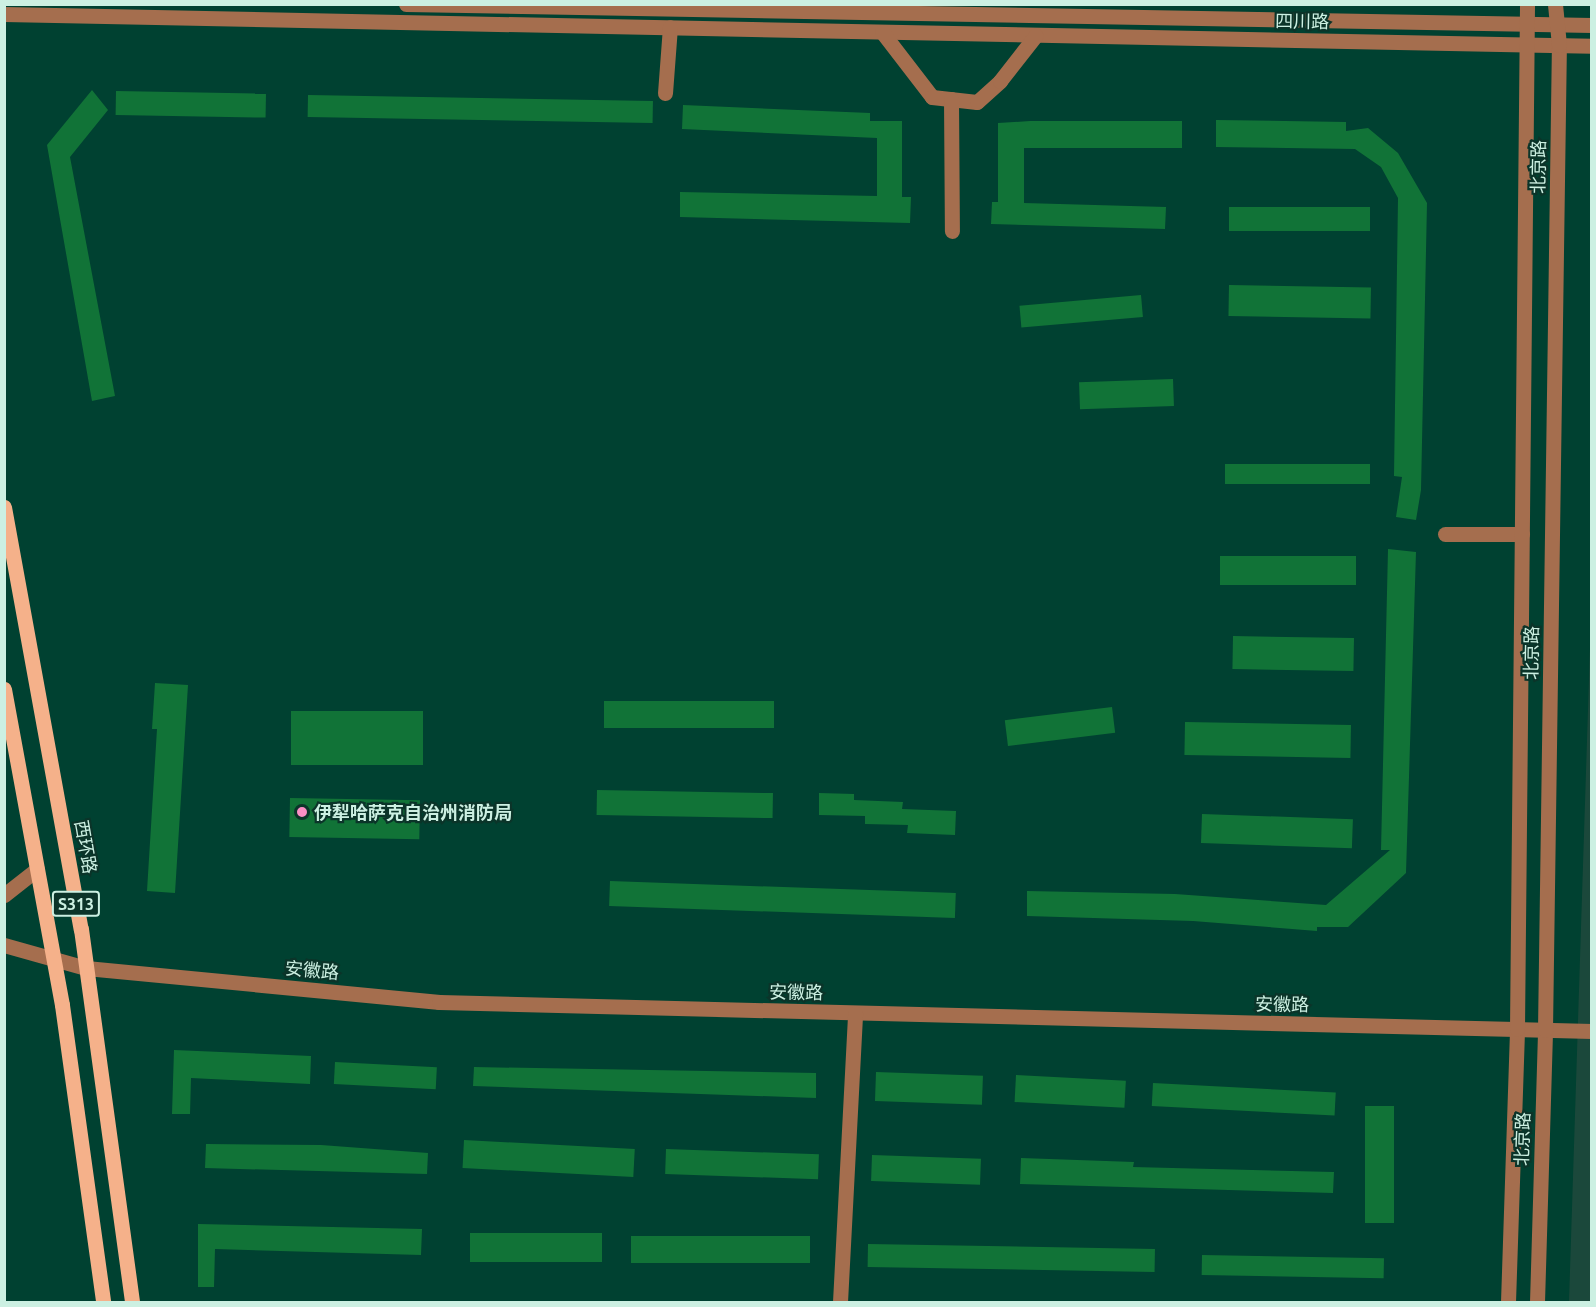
<!DOCTYPE html>
<meta charset="utf-8">
<style>
body{margin:0}
#map{position:relative;width:1596px;height:1307px;overflow:hidden;background:#004131;font-family:Ubuntu,"Noto Sans SC",sans-serif}
div>[style]{position:absolute}
.built>*{inset:0;background:#1b483b}
.building>*{inset:0;background:#117337;transform-origin:0 0}
.minor>*{height:15px;margin:-7.5px;padding:0 7.5px;transform-origin:7.5px;border-radius:7.5px;background:#a56e4e}
.major>*{height:15px;margin:-7.5px;padding:0 7.5px;transform-origin:7.5px;border-radius:7.5px;background:#f5b18a}
.dots>*{width:16px;height:16px;translate:-50% -50%;box-sizing:border-box;border:3px solid #0b3429;border-radius:50%}
span{translate:-50% -50%;white-space:nowrap;text-align:center;line-height:1.15;-webkit-text-stroke:4.5px #0b3429;paint-order:stroke}
.shield-label span{padding:2px 4px;background:#0b3429;border:2px solid;border-radius:4px;-webkit-text-stroke-width:0}
.shield-label{font-size:16px;color:#ccf0e2;font-weight:700}
.street-label{font-size:18px;color:#ccf0e2}
.poi-label{font-size:18px;color:#ccf0e2;font-weight:700}
.left{translate:0 -50%;text-align:left}
.frame{position:absolute;inset:0;border:6px solid #ccf0e2;pointer-events:none}
</style>
<div id="map">
<div class="built">
<div style="clip-path:polygon(1591px 616px,1592px 1302px,1569px 1302px)"></div>
</div>
<div class="building">
<div style="clip-path:polygon(92px 90px,108px 110px,70px 157px,115px 396px,92px 401px,47px 145px)"></div>
<div style="left:116px;top:91px;width:150px;height:24px;rotate:1deg"></div>
<div style="left:308px;top:95px;width:345px;height:22px;rotate:1deg"></div>
<div style="clip-path:polygon(683px 105px,870px 113px,870px 121px,902px 121px,902px 197px,911px 197px,910px 223px,680px 217px,680px 192px,877px 196px,877px 138px,682px 129px)"></div>
<div style="clip-path:polygon(1216px 120px,1346px 122px,1346px 131px,1368px 128px,1398px 153px,1427px 203px,1421px 490px,1416px 520px,1396px 517px,1402px 477px,1394px 476px,1398px 198px,1381px 167px,1355px 149px,1216px 147px)"></div>
<div style="clip-path:polygon(1030px 121px,1182px 121px,1182px 148px,1024px 148px,1024px 203px,1166px 207px,1165px 229px,991px 224px,992px 202px,998px 202px,998px 123px)"></div>
<div style="left:1229px;top:207px;width:141px;height:24px"></div>
<div style="left:1229px;top:285px;width:142px;height:31px;rotate:1deg"></div>
<div style="left:1141px;top:295px;width:22px;height:122px;rotate:85deg"></div>
<div style="left:1173px;top:379px;width:27px;height:94px;rotate:88deg"></div>
<div style="left:1225px;top:464px;width:145px;height:20px"></div>
<div style="clip-path:polygon(1388px 549px,1416px 552px,1406px 873px,1348px 927px,1317px 927px,1317px 931px,1193px 921px,1027px 916px,1027px 891px,1175px 894px,1326px 905px,1390px 850px,1381px 850px)"></div>
<div style="left:1220px;top:556px;width:136px;height:29px"></div>
<div style="left:1233px;top:636px;width:121px;height:33px;rotate:1deg"></div>
<div style="clip-path:polygon(155px 683px,188px 685px,175px 893px,147px 891px,157px 729px,152px 729px)"></div>
<div style="left:604px;top:701px;width:170px;height:27px"></div>
<div style="left:1112px;top:707px;width:26px;height:108px;rotate:83deg"></div>
<div style="left:423px;top:711px;width:54px;height:132px;rotate:90deg"></div>
<div style="left:1185px;top:722px;width:166px;height:33px;rotate:1deg"></div>
<div style="left:597px;top:790px;width:176px;height:25px;rotate:1deg"></div>
<div style="clip-path:polygon(819px 793px,854px 794px,854px 800px,903px 802px,902px 809px,956px 811px,955px 835px,907px 833px,908px 825px,865px 824px,865px 816px,819px 815px)"></div>
<div style="left:290px;top:798px;width:130px;height:39px;rotate:1deg"></div>
<div style="left:1202px;top:814px;width:151px;height:29px;rotate:2deg"></div>
<div style="left:610px;top:881px;width:346px;height:25px;rotate:2deg"></div>
<div style="clip-path:polygon(174px 1050px,311px 1056px,310px 1084px,191px 1078px,190px 1114px,172px 1114px)"></div>
<div style="left:335px;top:1062px;width:102px;height:22px;rotate:3deg"></div>
<div style="clip-path:polygon(474px 1067px,816px 1073px,816px 1098px,473px 1086px)"></div>
<div style="left:876px;top:1072px;width:107px;height:29px;rotate:2deg"></div>
<div style="left:1016px;top:1075px;width:110px;height:27px;rotate:3deg"></div>
<div style="left:1153px;top:1083px;width:183px;height:23px;rotate:3deg"></div>
<div style="left:1365px;top:1106px;width:29px;height:117px"></div>
<div style="left:464px;top:1140px;width:171px;height:28px;rotate:3deg"></div>
<div style="clip-path:polygon(206px 1144px,321px 1145px,428px 1153px,427px 1174px,205px 1168px)"></div>
<div style="left:666px;top:1149px;width:153px;height:25px;rotate:2deg"></div>
<div style="left:872px;top:1155px;width:109px;height:26px;rotate:2deg"></div>
<div style="clip-path:polygon(1021px 1158px,1134px 1162px,1133px 1167px,1334px 1172px,1333px 1193px,1020px 1184px)"></div>
<div style="clip-path:polygon(198px 1224px,422px 1229px,421px 1255px,215px 1249px,214px 1287px,198px 1287px)"></div>
<div style="left:470px;top:1233px;width:132px;height:29px"></div>
<div style="left:631px;top:1236px;width:179px;height:27px"></div>
<div style="left:868px;top:1244px;width:287px;height:23px;rotate:1deg"></div>
<div style="left:1202px;top:1255px;width:182px;height:20px;rotate:1deg"></div>
</div>
<div class="minor">
<div style="left:406px;top:4px;width:1186px;rotate:1.01deg"></div>
<div style="left:4px;top:14px;width:1588px;rotate:1.15deg"></div>
<div style="left:882px;top:32px;width:82px;rotate:52.4deg"></div>
<div style="left:932px;top:97px;width:45px;rotate:6.3deg"></div>
<div style="left:977px;top:102px;width:31px;rotate:-42deg"></div>
<div style="left:1000px;top:81px;width:58px;rotate:-52deg"></div>
<div style="left:665px;top:93px;width:66px;rotate:-85.7deg"></div>
<div style="left:951px;top:99px;width:132px;rotate:89.6deg"></div>
<div style="left:1445px;top:534px;width:77px"></div>
<div style="left:4px;top:895px;width:42px;rotate:-38.2deg"></div>
<div style="left:4px;top:945px;width:85px;rotate:15.7deg"></div>
<div style="left:86px;top:968px;width:355px;rotate:5.5deg"></div>
<div style="left:439px;top:1002px;width:1153px;rotate:1.44deg"></div>
<div style="left:840px;top:1302px;width:289px;rotate:-87deg"></div>
<div style="left:1508px;top:1302px;width:273px;rotate:-88.1deg"></div>
<div style="left:1517px;top:1029px;width:1025px;rotate:-89.44deg"></div>
<div style="left:1537px;top:1302px;width:272px;rotate:-88.3deg"></div>
<div style="left:1545px;top:1030px;width:985px;rotate:-89.19deg"></div>
<div style="left:1559px;top:45px;width:41px;rotate:-95.6deg"></div>
</div>
<div class="major">
<div style="left:4px;top:507px;width:429px;rotate:79.7deg"></div>
<div style="left:81px;top:929px;width:376px;rotate:82.2deg"></div>
<div style="left:4px;top:689px;width:321px;rotate:79.6deg"></div>
<div style="left:62px;top:1005px;width:300px;rotate:82.1deg"></div>
</div>
<div class="dots">
<div style="left:302px;top:812px;background:#fb8fc4"></div>
</div>
<div class="shield-label">
<span style="left:76px;top:904px">S313</span>
</div>
<div class="street-label">
<span style="left:1302px;top:21px;rotate:1deg">四川路</span>
<span style="left:1538px;top:167px;rotate:-89deg">北京路</span>
<span style="left:1531px;top:653px;rotate:-89deg">北京路</span>
<span style="left:86px;top:847px;rotate:80deg">西环路</span>
<span style="left:312px;top:970px;rotate:5deg">安徽路</span>
<span style="left:796px;top:992px;rotate:1deg">安徽路</span>
<span style="left:1282px;top:1004px;rotate:1deg">安徽路</span>
<span style="left:1522px;top:1139px;rotate:-88deg">北京路</span>
</div>
<div class="poi-label">
<span class="left" style="left:314px;top:812px">伊犁哈萨克自治州消防局</span>
</div>
<div class="frame"></div>
</div>
